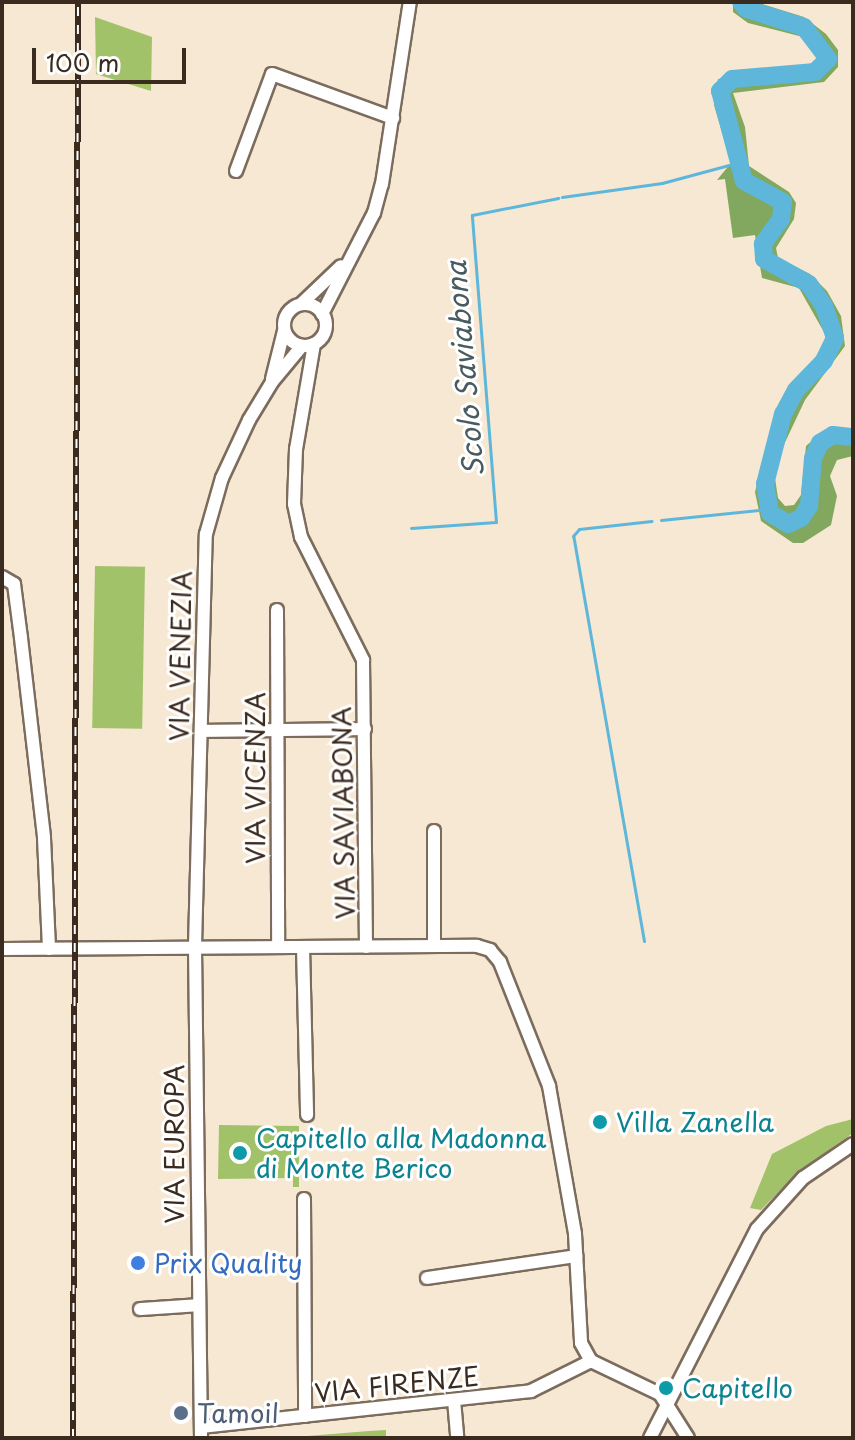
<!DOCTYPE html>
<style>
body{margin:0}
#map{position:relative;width:855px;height:1440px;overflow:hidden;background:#f6e8d3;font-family:"Playpen Sans",sans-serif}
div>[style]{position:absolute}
.green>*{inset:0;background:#a2c26a;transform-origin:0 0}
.forest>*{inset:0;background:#81a85e}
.stream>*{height:3px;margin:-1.5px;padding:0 1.5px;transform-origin:1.5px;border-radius:1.5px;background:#5eb7db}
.river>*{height:18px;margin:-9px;padding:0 9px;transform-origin:9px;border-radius:9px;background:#5eb7db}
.roads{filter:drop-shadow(2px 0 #7c6c5d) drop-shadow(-2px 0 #7c6c5d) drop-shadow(0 2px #7c6c5d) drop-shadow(0 -2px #7c6c5d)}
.minor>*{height:12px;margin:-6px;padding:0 6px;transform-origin:6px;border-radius:6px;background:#fff}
.minor>.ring{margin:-6px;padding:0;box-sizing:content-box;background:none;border:12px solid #fff;border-radius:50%}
.rail>*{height:6px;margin-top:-3px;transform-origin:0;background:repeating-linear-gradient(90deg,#fff 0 9px,#3b2a1e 0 18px);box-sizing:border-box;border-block:2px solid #3b2a1e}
.dots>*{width:22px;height:22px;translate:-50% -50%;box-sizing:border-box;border:4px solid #fff;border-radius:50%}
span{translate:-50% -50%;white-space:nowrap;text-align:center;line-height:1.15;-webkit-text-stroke:6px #fff;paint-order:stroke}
.street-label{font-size:26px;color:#3b2a1e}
.culture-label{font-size:26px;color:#0d838f}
.left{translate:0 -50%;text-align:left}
.shop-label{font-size:26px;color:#366cbe}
.service-label{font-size:26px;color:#4e5e75}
.water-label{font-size:28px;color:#475b60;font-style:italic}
.frame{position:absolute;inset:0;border:4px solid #3b2a1e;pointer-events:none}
.scale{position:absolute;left:32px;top:48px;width:154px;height:36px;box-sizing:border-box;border:4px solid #3b2a1e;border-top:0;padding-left:10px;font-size:24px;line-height:28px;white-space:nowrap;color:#3b2a1e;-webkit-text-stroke:6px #fff;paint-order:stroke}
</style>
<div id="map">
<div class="green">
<div style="clip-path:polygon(95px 17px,152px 37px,151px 91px,96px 74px)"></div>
<div style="left:95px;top:566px;width:50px;height:162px;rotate:1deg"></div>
<div style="clip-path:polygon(853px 1119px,853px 1133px,798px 1172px,761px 1210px,750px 1208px,772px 1154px,826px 1126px)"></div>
<div style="clip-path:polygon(219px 1125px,299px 1126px,299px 1187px,293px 1187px,293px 1178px,218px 1179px)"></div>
<div style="clip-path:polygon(386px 1430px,386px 1438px,283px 1438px,369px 1431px)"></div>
</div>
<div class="forest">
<div style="clip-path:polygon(733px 2px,756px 2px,804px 17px,826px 34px,838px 50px,838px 67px,824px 82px,733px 93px,745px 127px,749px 166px,789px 192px,796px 203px,794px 219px,776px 248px,778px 258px,810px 274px,827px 291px,841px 316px,845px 346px,805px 400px,780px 453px,775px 478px,778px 498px,785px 506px,794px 505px,801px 495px,806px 446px,822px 432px,853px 429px,853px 456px,837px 460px,830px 476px,837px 496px,831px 525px,803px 543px,793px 543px,761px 521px,755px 492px,768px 443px,793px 384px,821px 359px,829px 341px,799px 288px,762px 278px,755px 235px,733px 238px,725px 179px,717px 180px,731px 163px,714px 105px,718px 79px,812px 72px,823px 56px,807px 38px,748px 23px,733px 12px)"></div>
</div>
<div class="stream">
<div style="left:562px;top:197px;width:101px;rotate:-8deg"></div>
<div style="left:662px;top:183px;width:77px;rotate:-15.1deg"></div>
<div style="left:661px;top:520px;width:108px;rotate:-5.9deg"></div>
<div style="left:411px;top:528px;width:85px;rotate:-4deg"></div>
<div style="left:496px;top:522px;width:308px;rotate:-94.5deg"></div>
<div style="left:472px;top:215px;width:88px;rotate:-11.2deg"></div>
<div style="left:644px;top:941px;width:411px;rotate:-99.9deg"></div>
<div style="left:573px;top:536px;width:9px;rotate:-49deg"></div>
<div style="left:579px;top:529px;width:73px;rotate:-6.3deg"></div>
</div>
<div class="river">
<div style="left:741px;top:2px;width:9px;rotate:49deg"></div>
<div style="left:747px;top:9px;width:60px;rotate:17.5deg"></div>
<div style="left:804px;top:27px;width:40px;rotate:53deg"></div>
<div style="left:828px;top:59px;width:18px;rotate:135deg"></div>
<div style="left:815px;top:72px;width:83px;rotate:175.2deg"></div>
<div style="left:732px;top:79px;width:17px;rotate:135deg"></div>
<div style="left:720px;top:91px;width:93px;rotate:75.1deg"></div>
<div style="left:744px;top:181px;width:44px;rotate:28.3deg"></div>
<div style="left:783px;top:202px;width:17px;rotate:97deg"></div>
<div style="left:781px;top:219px;width:31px;rotate:126deg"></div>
<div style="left:763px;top:244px;width:15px;rotate:86deg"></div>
<div style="left:764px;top:259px;width:51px;rotate:29.1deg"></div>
<div style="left:809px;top:284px;width:27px;rotate:56deg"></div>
<div style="left:824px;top:306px;width:34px;rotate:71deg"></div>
<div style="left:835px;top:338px;width:25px;rotate:116deg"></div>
<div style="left:824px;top:361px;width:40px;rotate:134deg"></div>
<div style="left:796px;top:390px;width:27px;rotate:118deg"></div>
<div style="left:783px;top:414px;width:72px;rotate:104.4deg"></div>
<div style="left:765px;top:484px;width:29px;rotate:80deg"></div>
<div style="left:770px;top:513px;width:21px;rotate:31deg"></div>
<div style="left:788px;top:524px;width:14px;rotate:-25deg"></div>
<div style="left:801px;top:518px;width:14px;rotate:-56deg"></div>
<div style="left:809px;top:506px;width:48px;rotate:-85.2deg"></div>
<div style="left:813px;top:458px;width:17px;rotate:-65deg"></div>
<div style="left:820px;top:443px;width:15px;rotate:-32deg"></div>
<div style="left:833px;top:435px;width:20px;rotate:6deg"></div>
</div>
<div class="roads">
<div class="minor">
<div style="left:236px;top:171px;width:103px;rotate:-69.6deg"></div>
<div style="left:272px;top:74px;width:129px;rotate:20deg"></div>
<div class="ring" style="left:284px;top:304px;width:30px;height:30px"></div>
<div style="left:301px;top:304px;width:55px;rotate:-43.5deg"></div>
<div style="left:322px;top:314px;width:114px;rotate:-62.8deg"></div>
<div style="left:374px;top:213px;width:30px;rotate:-75deg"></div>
<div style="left:382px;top:184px;width:184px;rotate:-81.3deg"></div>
<div style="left:314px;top:344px;width:107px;rotate:99.7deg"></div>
<div style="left:296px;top:449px;width:55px;rotate:92.1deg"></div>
<div style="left:294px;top:504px;width:34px;rotate:78deg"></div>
<div style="left:301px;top:537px;width:138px;rotate:63.2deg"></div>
<div style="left:363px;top:660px;width:287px;rotate:89.4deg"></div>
<div style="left:272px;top:379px;width:49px;rotate:-76deg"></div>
<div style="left:2px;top:577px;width:14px;rotate:30deg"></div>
<div style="left:14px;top:584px;width:54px;rotate:82.6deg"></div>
<div style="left:21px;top:638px;width:201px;rotate:83.4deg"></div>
<div style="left:44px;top:838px;width:111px;rotate:87.4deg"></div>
<div style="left:277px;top:610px;width:336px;rotate:89.8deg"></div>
<div style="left:201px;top:731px;width:164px;rotate:-0.7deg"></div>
<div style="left:434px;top:946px;width:115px;rotate:-90deg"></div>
<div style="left:303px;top:947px;width:168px;rotate:88.6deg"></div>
<div style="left:2px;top:949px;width:475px;rotate:-0.4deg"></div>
<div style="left:477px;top:946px;width:14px;rotate:17deg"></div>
<div style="left:490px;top:950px;width:16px;rotate:50deg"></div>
<div style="left:500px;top:962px;width:133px;rotate:68.4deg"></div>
<div style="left:549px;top:1086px;width:150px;rotate:80deg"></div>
<div style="left:575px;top:1234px;width:109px;rotate:86.8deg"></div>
<div style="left:581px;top:1343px;width:21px;rotate:61deg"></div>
<div style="left:591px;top:1361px;width:76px;rotate:25.6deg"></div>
<div style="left:660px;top:1394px;width:52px;rotate:57.5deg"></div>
<div style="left:304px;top:1199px;width:217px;rotate:89.7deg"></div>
<div style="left:427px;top:1278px;width:151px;rotate:-8.4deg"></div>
<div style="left:140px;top:1309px;width:58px;rotate:-3.9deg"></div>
<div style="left:454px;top:1400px;width:38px;rotate:85deg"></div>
<div style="left:201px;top:1427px;width:332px;rotate:-6.2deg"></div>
<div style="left:531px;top:1391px;width:67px;rotate:-26.6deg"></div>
<div style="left:201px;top:1438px;width:492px;rotate:-90.7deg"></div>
<div style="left:195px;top:946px;width:412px;rotate:-88.5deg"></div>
<div style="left:206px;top:534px;width:58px;rotate:-74.1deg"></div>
<div style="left:222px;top:478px;width:64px;rotate:-65deg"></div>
<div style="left:249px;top:420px;width:44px;rotate:-58.8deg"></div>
<div style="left:272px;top:382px;width:45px;rotate:-50.4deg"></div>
<div style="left:650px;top:1438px;width:235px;rotate:-62.9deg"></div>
<div style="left:757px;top:1229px;width:69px;rotate:-48deg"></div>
<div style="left:803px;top:1178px;width:60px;rotate:-34.2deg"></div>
</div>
</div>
<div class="rail">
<div style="left:73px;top:1438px;width:1436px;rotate:-89.8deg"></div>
</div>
<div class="dots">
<div style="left:600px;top:1122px;background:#0f9aa8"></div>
<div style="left:240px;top:1153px;background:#0f9aa8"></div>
<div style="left:138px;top:1263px;background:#3f7fe0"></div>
<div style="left:666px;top:1388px;background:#0f9aa8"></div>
<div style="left:181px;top:1413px;background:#5c6f8a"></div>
</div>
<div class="street-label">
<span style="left:180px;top:656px;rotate:-89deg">VIA VENEZIA</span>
<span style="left:255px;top:778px;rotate:-90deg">VIA VICENZA</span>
<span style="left:343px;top:813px;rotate:-91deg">VIA SAVIABONA</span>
<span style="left:174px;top:1144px;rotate:-90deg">VIA EUROPA</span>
<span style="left:397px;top:1384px;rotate:-6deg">VIA FIRENZE</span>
</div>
<div class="culture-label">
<span class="left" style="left:616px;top:1122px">Villa Zanella</span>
<span class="left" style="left:256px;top:1153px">Capitello alla Madonna<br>di Monte Berico</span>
<span class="left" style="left:682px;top:1388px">Capitello</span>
</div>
<div class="shop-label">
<span class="left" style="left:154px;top:1263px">Prix Quality</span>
</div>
<div class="service-label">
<span class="left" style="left:197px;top:1413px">Tamoil</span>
</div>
<div class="water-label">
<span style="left:464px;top:369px;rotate:-95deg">Scolo Saviabona</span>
</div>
<div class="frame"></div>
<div class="scale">100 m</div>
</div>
